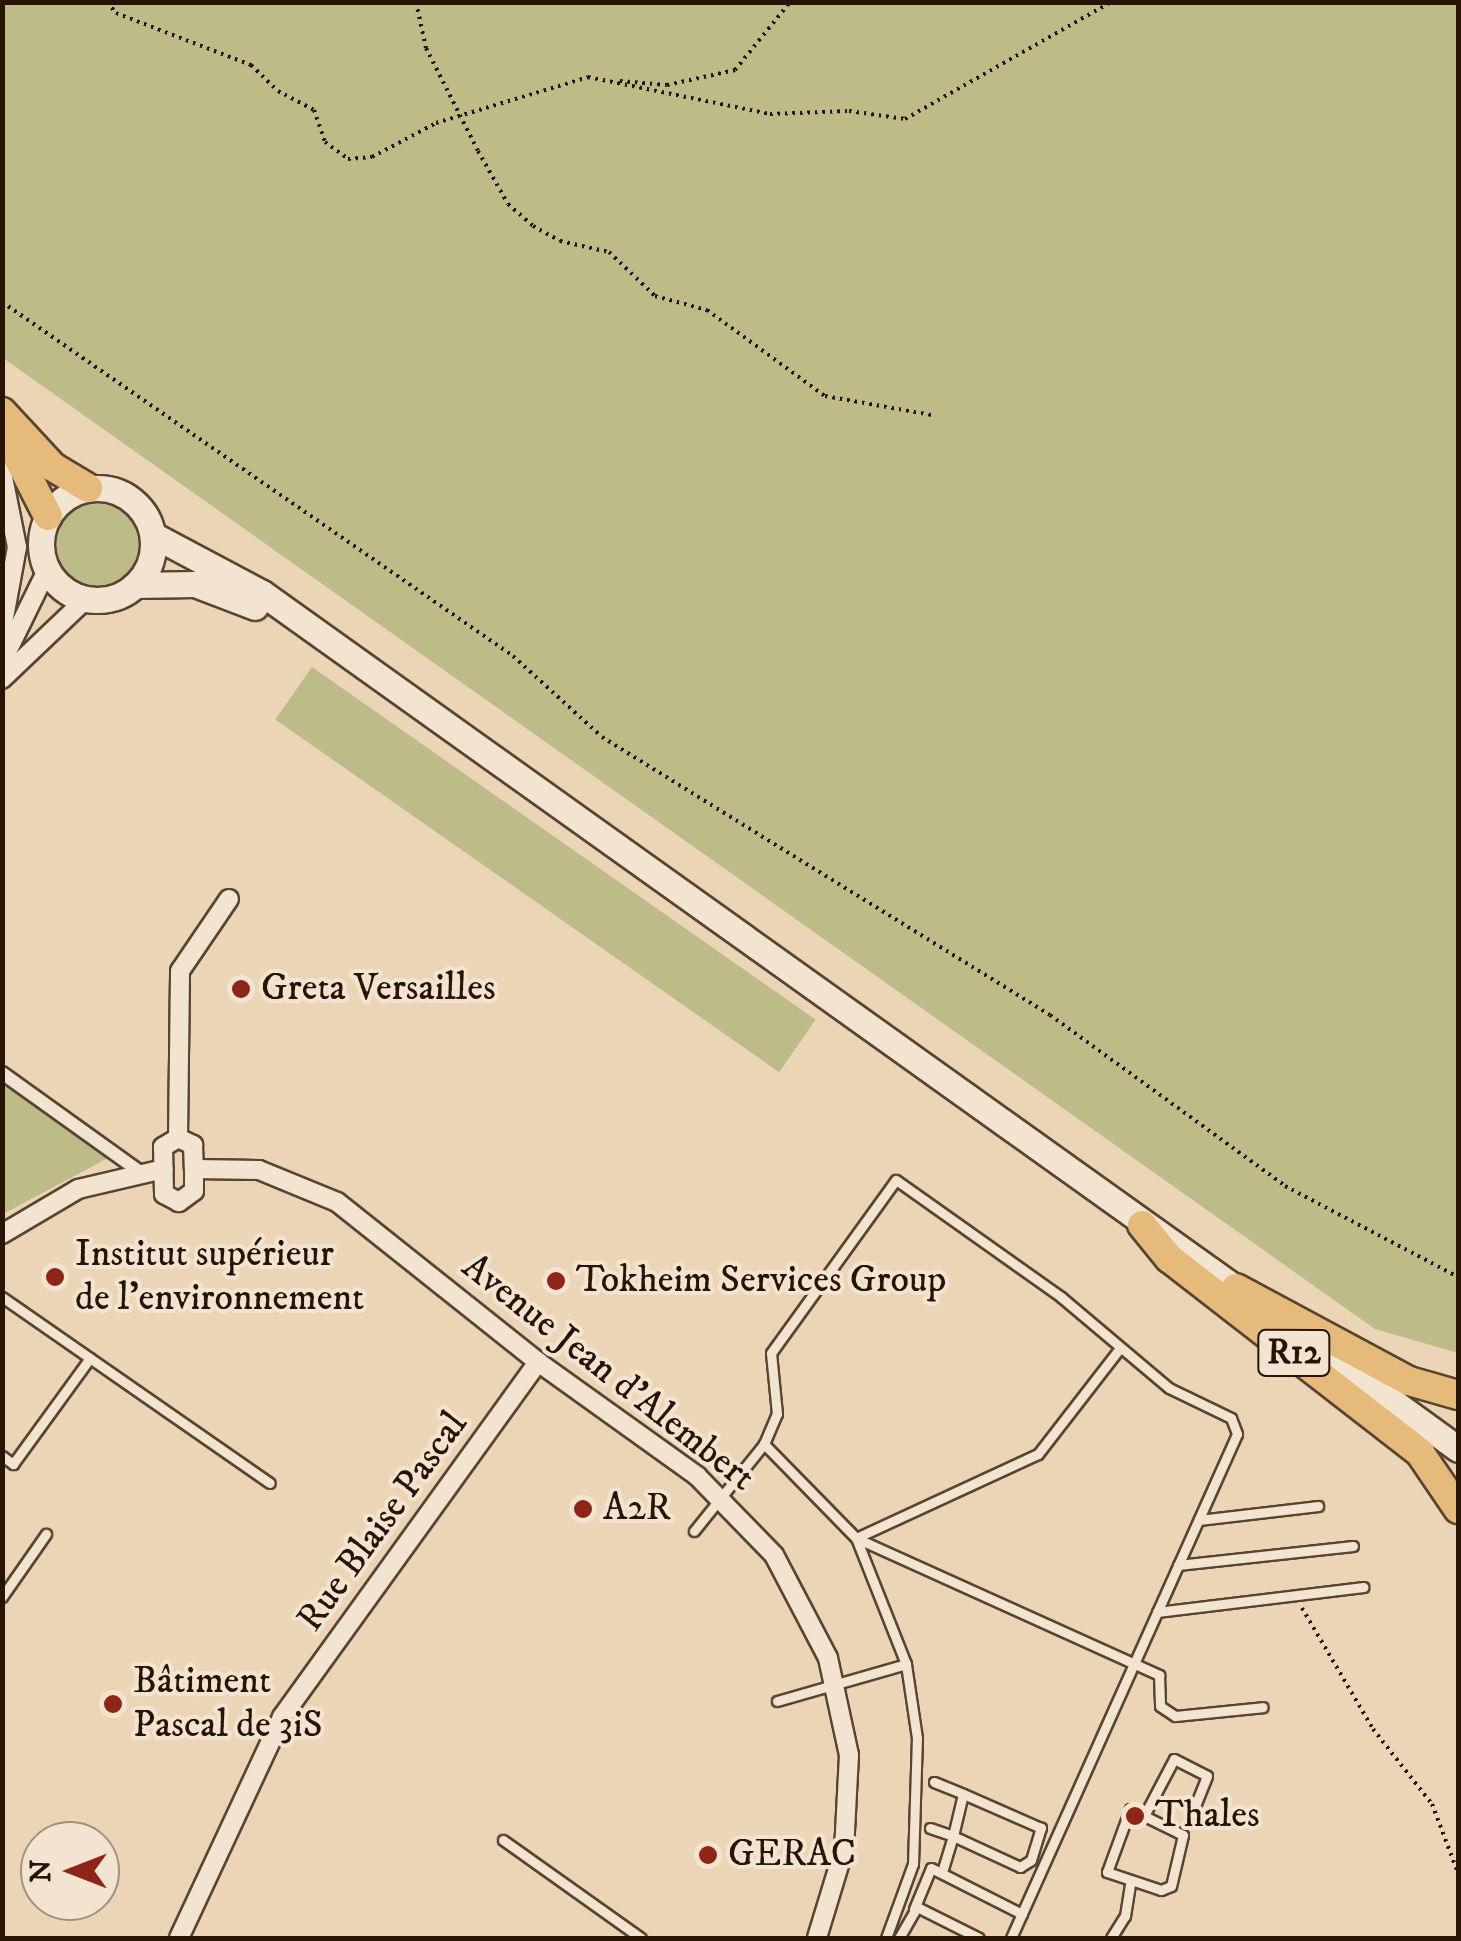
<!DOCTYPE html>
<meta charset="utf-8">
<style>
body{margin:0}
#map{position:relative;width:1461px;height:1941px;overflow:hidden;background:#ebd5b6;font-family:"IM FELL DW Pica",serif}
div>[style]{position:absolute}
.green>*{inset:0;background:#bdbc89;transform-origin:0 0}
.round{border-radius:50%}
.path>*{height:4px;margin-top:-2px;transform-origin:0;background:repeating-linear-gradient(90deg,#271405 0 2.5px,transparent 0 7.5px)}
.roads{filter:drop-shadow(2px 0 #584431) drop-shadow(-2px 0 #584431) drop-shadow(0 2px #584431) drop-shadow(0 -2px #584431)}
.service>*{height:9px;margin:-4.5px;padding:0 4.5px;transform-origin:4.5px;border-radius:4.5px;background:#f2e4d0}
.pedestrian>*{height:12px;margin:-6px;padding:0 6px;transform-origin:6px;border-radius:6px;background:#f2e4d0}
.minor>*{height:18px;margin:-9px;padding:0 9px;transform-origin:9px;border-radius:9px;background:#f2e4d0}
.secondary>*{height:25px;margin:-12.5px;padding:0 12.5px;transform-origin:12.5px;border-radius:12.5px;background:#f2e4d0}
.secondary>.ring{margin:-12.5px;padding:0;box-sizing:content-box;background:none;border:25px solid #f2e4d0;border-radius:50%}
.primary>*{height:28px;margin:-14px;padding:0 14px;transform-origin:14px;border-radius:14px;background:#e6ba7b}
.trunk>*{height:28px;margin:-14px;padding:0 14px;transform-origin:14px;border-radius:14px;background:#e6ba7b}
.dots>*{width:28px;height:28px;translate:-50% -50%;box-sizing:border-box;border:5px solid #f2e4d0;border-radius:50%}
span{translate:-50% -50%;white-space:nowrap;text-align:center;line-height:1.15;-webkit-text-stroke:8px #f2e4d0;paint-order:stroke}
.shield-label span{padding:2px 8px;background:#f2e4d0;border:2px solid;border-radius:8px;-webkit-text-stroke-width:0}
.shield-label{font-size:35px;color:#271405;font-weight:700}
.poi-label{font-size:38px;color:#271405}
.left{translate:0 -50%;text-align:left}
.street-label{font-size:38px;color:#271405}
.frame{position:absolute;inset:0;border:5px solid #271405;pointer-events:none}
.north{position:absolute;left:20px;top:1821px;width:100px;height:100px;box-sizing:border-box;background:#f2e4d0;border:2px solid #a1917f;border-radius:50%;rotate:270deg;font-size:28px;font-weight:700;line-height:40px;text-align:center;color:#271405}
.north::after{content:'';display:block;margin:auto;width:35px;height:45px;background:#8f2418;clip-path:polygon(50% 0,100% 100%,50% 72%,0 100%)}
</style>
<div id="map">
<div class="green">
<div style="clip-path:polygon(3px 2px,1458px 3px,1458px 1353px,1375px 1329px,3px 358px)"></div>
<div class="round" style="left:54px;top:501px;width:86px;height:86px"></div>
<div style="left:312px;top:667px;width:615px;height:64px;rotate:35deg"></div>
<div style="clip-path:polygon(3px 1082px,108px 1158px,3px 1214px)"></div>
</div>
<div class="path">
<div style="left:107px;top:2px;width:14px;rotate:51deg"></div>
<div style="left:116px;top:13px;width:145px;rotate:21.1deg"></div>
<div style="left:251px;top:65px;width:37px;rotate:44deg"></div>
<div style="left:278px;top:91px;width:41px;rotate:27.8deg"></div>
<div style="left:314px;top:110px;width:34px;rotate:71deg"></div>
<div style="left:325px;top:142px;width:29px;rotate:36deg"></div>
<div style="left:348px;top:159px;width:24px;rotate:-5deg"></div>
<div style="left:372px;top:157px;width:72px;rotate:-28deg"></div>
<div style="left:436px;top:123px;width:159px;rotate:-16.8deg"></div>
<div style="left:588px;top:77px;width:186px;rotate:11.5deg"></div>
<div style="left:770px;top:114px;width:79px;rotate:-2.2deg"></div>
<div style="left:849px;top:111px;width:57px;rotate:8.1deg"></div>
<div style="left:905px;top:119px;width:237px;rotate:-29.6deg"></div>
<div style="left:416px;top:2px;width:47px;rotate:77.7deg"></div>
<div style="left:426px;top:48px;width:115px;rotate:63.2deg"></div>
<div style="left:478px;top:151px;width:61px;rotate:60.5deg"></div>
<div style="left:508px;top:204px;width:33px;rotate:41deg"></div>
<div style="left:533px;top:226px;width:31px;rotate:29deg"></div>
<div style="left:560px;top:241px;width:50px;rotate:12.7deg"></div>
<div style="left:609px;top:252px;width:64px;rotate:43.7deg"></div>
<div style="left:655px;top:296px;width:54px;rotate:15.1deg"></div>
<div style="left:707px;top:310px;width:146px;rotate:36.1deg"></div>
<div style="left:825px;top:396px;width:109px;rotate:10.1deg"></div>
<div style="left:620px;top:81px;width:47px;rotate:4.9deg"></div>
<div style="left:667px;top:85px;width:70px;rotate:-12.4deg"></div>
<div style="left:735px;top:70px;width:87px;rotate:-51deg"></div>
<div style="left:2px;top:302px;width:622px;rotate:34.71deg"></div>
<div style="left:513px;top:656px;width:120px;rotate:42.3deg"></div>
<div style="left:602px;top:737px;width:527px;rotate:31.82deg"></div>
<div style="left:1050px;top:1015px;width:291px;rotate:36deg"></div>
<div style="left:1285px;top:1186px;width:195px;rotate:27.7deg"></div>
<div style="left:1302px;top:1608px;width:140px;rotate:59.6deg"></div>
<div style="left:1373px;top:1729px;width:95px;rotate:51.8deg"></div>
<div style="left:1432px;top:1804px;width:74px;rotate:69.4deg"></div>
</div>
<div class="roads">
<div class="service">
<div style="left:2px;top:1297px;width:326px;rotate:34.8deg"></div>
<div style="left:2px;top:1456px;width:14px;rotate:36deg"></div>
<div style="left:13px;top:1464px;width:131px;rotate:-54deg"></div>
<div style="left:1199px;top:1520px;width:120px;rotate:-6.7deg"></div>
<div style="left:694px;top:1531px;width:112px;rotate:-51.2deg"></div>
<div style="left:856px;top:1538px;width:333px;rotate:24.3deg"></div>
<div style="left:1159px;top:1675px;width:31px;rotate:88deg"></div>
<div style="left:1160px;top:1706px;width:18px;rotate:34deg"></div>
<div style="left:1175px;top:1716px;width:88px;rotate:-5.8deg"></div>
<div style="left:856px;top:1538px;width:200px;rotate:-24.8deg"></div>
<div style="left:1038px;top:1454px;width:134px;rotate:-52.3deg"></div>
<div style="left:1178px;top:1565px;width:176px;rotate:-6.2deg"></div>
<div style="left:2px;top:1597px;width:77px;rotate:-55.1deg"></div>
<div style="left:1157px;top:1612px;width:208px;rotate:-6.9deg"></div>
<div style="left:777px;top:1701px;width:134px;rotate:-16deg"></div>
<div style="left:934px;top:1782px;width:31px;rotate:22deg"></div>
<div style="left:1130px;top:1809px;width:59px;rotate:26.1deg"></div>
<div style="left:1183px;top:1835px;width:52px;rotate:103.2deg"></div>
<div style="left:1171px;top:1886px;width:11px;rotate:158deg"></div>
<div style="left:1161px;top:1890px;width:57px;rotate:-161.6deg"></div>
<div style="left:1107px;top:1872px;width:67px;rotate:-69.9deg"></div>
<div style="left:1145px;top:1814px;width:62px;rotate:-62.2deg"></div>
<div style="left:1174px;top:1759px;width:37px;rotate:27deg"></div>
<div style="left:1207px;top:1776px;width:48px;rotate:111.8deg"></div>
<div style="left:930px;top:1828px;width:24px;rotate:19deg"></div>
<div style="left:953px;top:1836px;width:74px;rotate:24.8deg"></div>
<div style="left:1020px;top:1867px;width:13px;rotate:-32deg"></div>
<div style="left:1031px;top:1860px;width:34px;rotate:-73deg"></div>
<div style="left:1041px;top:1828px;width:85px;rotate:-156.4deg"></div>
<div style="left:963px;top:1794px;width:43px;rotate:103.4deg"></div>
<div style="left:953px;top:1836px;width:38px;rotate:107deg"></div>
<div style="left:503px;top:1840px;width:169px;rotate:35.4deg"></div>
<div style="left:914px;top:1909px;width:44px;rotate:-67.5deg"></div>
<div style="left:931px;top:1868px;width:102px;rotate:26.8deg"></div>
<div style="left:886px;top:1938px;width:79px;rotate:-70deg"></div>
<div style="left:913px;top:1864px;width:126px;rotate:-88.2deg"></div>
<div style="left:917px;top:1738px;width:75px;rotate:-98.5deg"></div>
<div style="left:906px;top:1664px;width:136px;rotate:-111.6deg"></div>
<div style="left:856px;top:1538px;width:132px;rotate:-134.4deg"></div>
<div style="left:764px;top:1444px;width:33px;rotate:-67deg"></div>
<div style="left:777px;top:1414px;width:61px;rotate:-95.6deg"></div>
<div style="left:771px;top:1353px;width:213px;rotate:-54.2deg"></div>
<div style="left:896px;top:1180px;width:202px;rotate:35.3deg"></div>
<div style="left:1061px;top:1297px;width:141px;rotate:40.1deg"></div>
<div style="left:1169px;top:1388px;width:69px;rotate:25.8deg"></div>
<div style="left:1231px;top:1418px;width:17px;rotate:69deg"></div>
<div style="left:1237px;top:1434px;width:552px;rotate:114.15deg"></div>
<div style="left:899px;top:1938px;width:36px;rotate:-60deg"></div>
<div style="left:917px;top:1907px;width:69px;rotate:26.6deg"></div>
<div style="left:1111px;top:1938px;width:26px;rotate:-58deg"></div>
<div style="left:1125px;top:1916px;width:32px;rotate:-81deg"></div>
</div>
<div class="pedestrian">
<div style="left:2px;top:1073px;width:168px;rotate:35.6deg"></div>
</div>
<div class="minor">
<div style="left:2px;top:472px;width:76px;rotate:78.7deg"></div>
<div style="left:17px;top:547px;width:83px;rotate:100.4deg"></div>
<div style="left:2px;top:662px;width:102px;rotate:-63.9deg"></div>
<div style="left:2px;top:679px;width:116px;rotate:-43.6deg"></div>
<div style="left:178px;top:1138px;width:167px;rotate:-89.3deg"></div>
<div style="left:180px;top:971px;width:87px;rotate:-55.8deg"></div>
<div style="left:178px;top:1138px;width:17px;rotate:25deg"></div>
<div style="left:193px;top:1145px;width:24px;rotate:88deg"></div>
<div style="left:194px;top:1169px;width:22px;rotate:90deg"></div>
<div style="left:194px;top:1191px;width:19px;rotate:144deg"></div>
<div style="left:179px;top:1202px;width:17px;rotate:-152deg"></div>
<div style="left:164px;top:1194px;width:47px;rotate:-91.2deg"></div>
<div style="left:163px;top:1147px;width:17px;rotate:-31deg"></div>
<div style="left:194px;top:1169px;width:65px;rotate:0.9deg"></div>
<div style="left:259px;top:1170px;width:84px;rotate:22.3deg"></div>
<div style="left:337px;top:1202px;width:257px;rotate:38.5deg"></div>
<div style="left:538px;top:1362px;width:196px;rotate:35.6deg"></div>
<div style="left:697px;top:1476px;width:110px;rotate:45.7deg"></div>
<div style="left:774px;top:1555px;width:116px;rotate:62.3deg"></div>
<div style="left:828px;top:1658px;width:99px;rotate:77.8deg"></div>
<div style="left:849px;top:1755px;width:94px;rotate:93deg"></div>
<div style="left:844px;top:1849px;width:93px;rotate:106.9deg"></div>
<div style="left:2px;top:1234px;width:88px;rotate:-30.6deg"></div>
<div style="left:78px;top:1189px;width:88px;rotate:-13.1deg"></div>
<div style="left:179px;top:1938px;width:244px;rotate:-65deg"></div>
<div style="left:282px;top:1717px;width:438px;rotate:-54.2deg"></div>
</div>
<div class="secondary">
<div class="ring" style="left:41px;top:488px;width:87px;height:87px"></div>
<div style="left:153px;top:535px;width:123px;rotate:28deg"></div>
<div style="left:262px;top:593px;width:1217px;rotate:35.53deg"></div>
<div style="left:135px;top:585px;width:60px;rotate:-1deg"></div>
<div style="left:195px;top:584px;width:64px;rotate:21deg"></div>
<div style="left:1293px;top:1329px;width:204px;rotate:36deg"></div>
</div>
<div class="primary">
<div style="left:1142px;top:1225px;width:43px;rotate:50.7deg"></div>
<div style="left:1169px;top:1258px;width:318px;rotate:37.8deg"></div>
<div style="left:1420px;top:1453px;width:68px;rotate:55.8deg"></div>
<div style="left:1236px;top:1288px;width:196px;rotate:28.3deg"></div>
<div style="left:1409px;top:1381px;width:51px;rotate:15.9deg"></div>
</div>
<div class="trunk">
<div style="left:2px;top:412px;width:75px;rotate:47.2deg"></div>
<div style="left:53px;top:467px;width:41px;rotate:31deg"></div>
<div style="left:6px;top:434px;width:92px;rotate:62.9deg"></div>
</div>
</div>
<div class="dots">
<div style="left:241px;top:989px;background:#8f2418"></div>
<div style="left:55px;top:1277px;background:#8f2418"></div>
<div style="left:556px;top:1281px;background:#8f2418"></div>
<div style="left:583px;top:1509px;background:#8f2418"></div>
<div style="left:113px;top:1704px;background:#8f2418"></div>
<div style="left:1135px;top:1816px;background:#8f2418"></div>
<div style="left:708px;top:1855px;background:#8f2418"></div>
</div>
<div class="shield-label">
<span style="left:1294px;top:1353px">R12</span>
</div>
<div class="poi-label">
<span class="left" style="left:261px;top:989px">Greta Versailles</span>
<span class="left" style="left:75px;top:1277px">Institut supérieur<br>de l'environnement</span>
<span class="left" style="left:576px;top:1281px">Tokheim Services Group</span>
<span class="left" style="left:603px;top:1509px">A2R</span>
<span class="left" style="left:133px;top:1704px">Bâtiment<br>Pascal de 3iS</span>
<span class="left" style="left:1155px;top:1816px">Thales</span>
<span class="left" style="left:728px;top:1855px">GERAC</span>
</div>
<div class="street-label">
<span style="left:608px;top:1373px;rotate:38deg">Avenue Jean d'Alembert</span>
<span style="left:383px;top:1522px;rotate:-54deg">Rue Blaise Pascal</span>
</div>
<div class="frame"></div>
<div class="north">N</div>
</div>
